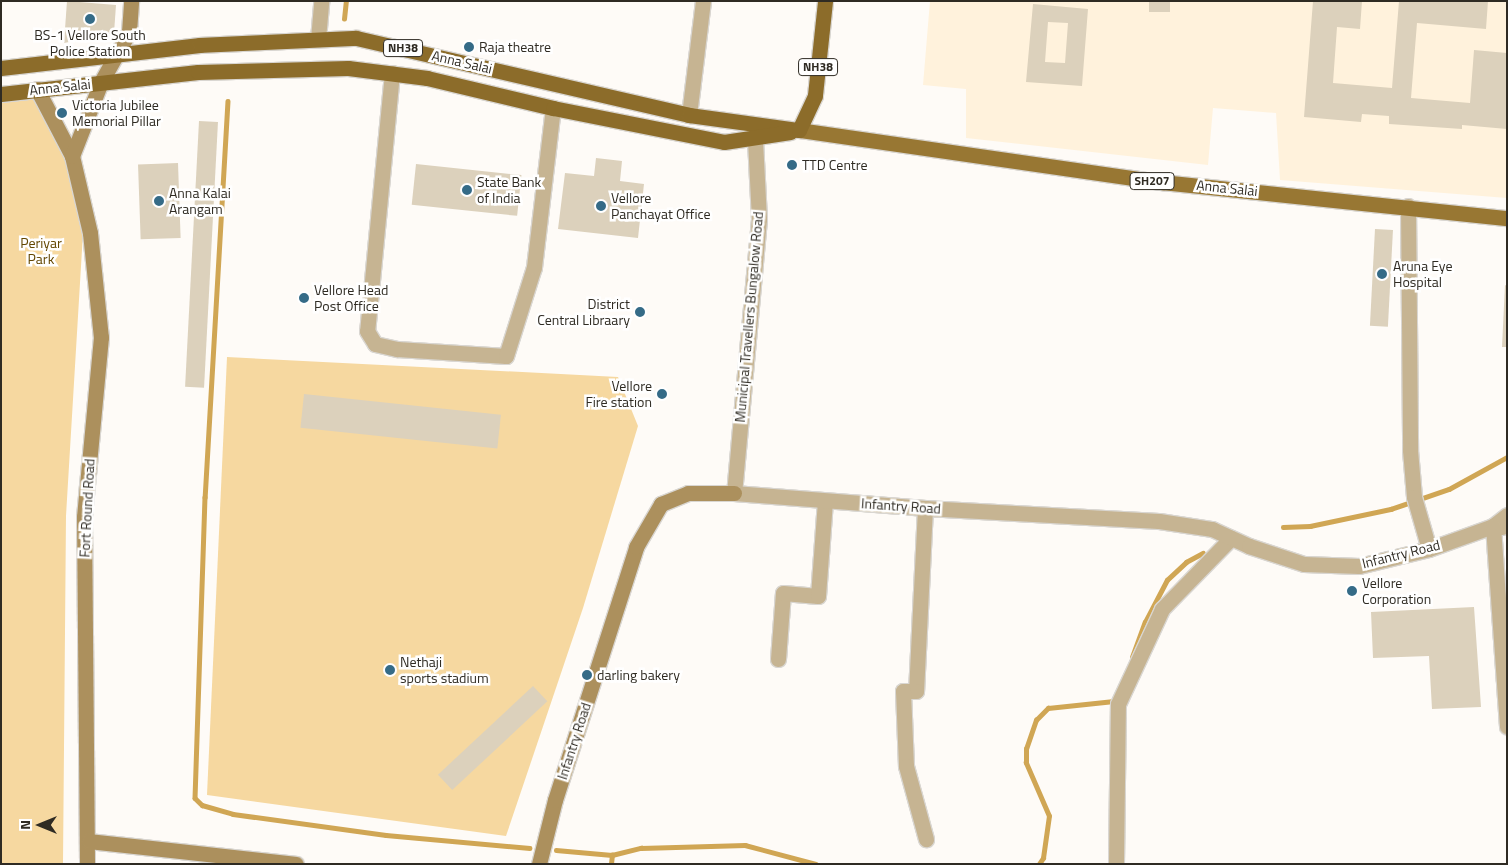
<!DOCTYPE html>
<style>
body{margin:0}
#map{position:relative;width:1508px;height:865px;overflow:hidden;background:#fefbf7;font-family:"Titillium Web",sans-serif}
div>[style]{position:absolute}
.built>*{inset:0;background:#fff2dc}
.green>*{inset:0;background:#f6d8a0}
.stream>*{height:4.5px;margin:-2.25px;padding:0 2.25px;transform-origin:2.25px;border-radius:2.25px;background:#d0a654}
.building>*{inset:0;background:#dcd1bc;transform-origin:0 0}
.roads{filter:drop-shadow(1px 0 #d9d6d1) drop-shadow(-1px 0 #d9d6d1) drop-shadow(0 1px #d9d6d1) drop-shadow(0 -1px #d9d6d1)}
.minor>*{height:15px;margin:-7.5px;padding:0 7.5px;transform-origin:7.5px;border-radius:7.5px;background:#c6b492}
.tertiary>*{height:15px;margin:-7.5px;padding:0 7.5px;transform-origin:7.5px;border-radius:7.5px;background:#c6b492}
.secondary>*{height:15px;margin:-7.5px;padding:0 7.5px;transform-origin:7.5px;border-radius:7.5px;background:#ac905d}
.primary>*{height:15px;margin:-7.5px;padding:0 7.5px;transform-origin:7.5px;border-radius:7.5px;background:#987733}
.trunk>*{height:15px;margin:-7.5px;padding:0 7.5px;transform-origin:7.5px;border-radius:7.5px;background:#8c6c2a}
.dots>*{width:14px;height:14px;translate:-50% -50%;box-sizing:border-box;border:2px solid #fff;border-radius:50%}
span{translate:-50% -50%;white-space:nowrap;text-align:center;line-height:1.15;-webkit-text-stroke:5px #fff;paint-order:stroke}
.shield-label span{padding:1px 4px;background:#fff;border:1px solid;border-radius:4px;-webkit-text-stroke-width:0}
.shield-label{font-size:12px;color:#2f2b23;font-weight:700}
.poi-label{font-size:14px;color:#2f2b23}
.left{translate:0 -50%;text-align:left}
.right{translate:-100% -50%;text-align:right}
.street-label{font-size:14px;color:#2f2b23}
.park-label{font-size:14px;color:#634702}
.frame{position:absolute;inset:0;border:2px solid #2f2b23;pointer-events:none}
.north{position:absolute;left:15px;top:800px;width:50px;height:50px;-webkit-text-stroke:4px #fff;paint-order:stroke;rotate:270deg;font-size:14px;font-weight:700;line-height:20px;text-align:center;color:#2f2b23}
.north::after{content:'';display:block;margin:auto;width:18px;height:22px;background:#2f2b23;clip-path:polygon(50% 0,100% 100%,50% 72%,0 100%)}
</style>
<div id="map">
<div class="built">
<div style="clip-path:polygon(930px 1px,1507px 1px,1507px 198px,1280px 180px,1276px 113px,1213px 108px,1208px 165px,966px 138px,966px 89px,923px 85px)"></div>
</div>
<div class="green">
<div style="clip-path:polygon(34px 94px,68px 160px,83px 233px,66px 516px,63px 864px,1px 864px,1px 101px)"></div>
<div style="clip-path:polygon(227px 357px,618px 377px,638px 426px,583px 608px,506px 836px,207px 795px)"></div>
</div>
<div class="stream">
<div style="left:344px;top:19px;width:18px;rotate:-84deg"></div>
<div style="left:228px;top:101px;width:397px;rotate:93.3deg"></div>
<div style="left:205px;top:497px;width:301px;rotate:91.9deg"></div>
<div style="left:195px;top:798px;width:10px;rotate:45deg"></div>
<div style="left:202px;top:805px;width:32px;rotate:16deg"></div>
<div style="left:233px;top:814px;width:154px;rotate:7.8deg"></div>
<div style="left:386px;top:835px;width:144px;rotate:5.2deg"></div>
<div style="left:1283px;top:527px;width:27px;rotate:-2deg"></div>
<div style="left:1310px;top:526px;width:83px;rotate:-11.9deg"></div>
<div style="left:1391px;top:509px;width:61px;rotate:-19deg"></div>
<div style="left:1449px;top:489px;width:66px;rotate:-28.9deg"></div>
<div style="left:1132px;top:657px;width:37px;rotate:-70deg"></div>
<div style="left:1145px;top:622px;width:47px;rotate:-62.4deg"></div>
<div style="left:1167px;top:580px;width:26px;rotate:-43deg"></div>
<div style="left:1186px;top:562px;width:19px;rotate:-28deg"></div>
<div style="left:556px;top:850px;width:56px;rotate:5.1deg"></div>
<div style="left:611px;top:864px;width:9px;rotate:-84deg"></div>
<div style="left:612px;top:855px;width:30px;rotate:-14deg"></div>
<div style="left:641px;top:848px;width:104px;rotate:-1.7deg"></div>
<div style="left:745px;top:845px;width:73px;rotate:15deg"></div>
<div style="left:1039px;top:864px;width:7px;rotate:-56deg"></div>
<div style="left:1043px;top:858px;width:42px;rotate:-81.9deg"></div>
<div style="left:1049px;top:816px;width:58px;rotate:-113.5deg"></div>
<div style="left:1026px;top:763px;width:14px;rotate:-90deg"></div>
<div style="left:1026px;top:749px;width:31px;rotate:-71deg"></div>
<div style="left:1036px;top:720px;width:17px;rotate:-45deg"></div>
<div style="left:1048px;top:708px;width:66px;rotate:-6.1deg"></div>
</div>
<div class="building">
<div style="clip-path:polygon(67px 1px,116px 5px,114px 33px,64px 43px)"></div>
<div style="left:1149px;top:1px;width:21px;height:11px"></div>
<div style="clip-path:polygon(1313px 1px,1362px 1px,1360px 29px,1337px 27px,1333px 83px,1392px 88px,1399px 1px,1488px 1px,1486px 29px,1417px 23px,1411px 98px,1470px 103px,1474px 50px,1507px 53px,1507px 129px,1462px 125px,1462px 129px,1389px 124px,1389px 116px,1362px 114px,1361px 122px,1304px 117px)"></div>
<div style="clip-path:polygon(evenodd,1033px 4px,1088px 9px,1082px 86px,1026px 82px,1033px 4px,1048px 22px,1068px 23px,1065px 63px,1045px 62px,1048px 22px)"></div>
<div style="left:199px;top:121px;width:19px;height:266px;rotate:3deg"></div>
<div style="clip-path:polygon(596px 158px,622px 161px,620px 181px,644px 184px,638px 238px,558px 229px,565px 173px,594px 176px)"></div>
<div style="left:178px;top:163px;width:75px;height:40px;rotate:88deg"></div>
<div style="left:416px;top:164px;width:106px;height:41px;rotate:6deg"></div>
<div style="left:1375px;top:229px;width:18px;height:97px;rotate:3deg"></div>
<div style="clip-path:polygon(1505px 285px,1507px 286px,1507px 347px,1502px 347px)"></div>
<div style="left:304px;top:394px;width:198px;height:34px;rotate:6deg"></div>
<div style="clip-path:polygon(1474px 607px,1481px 707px,1432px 709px,1429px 656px,1373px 658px,1371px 612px)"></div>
<div style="left:533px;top:686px;width:21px;height:130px;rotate:47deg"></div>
</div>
<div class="roads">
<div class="minor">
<div style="left:318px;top:39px;width:38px;rotate:-85deg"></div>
<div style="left:392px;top:73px;width:259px;rotate:95.5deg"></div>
<div style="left:367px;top:331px;width:15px;rotate:58deg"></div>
<div style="left:375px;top:344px;width:23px;rotate:13deg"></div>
<div style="left:397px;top:349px;width:109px;rotate:3.7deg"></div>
<div style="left:506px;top:356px;width:93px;rotate:-72.5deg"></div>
<div style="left:534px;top:267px;width:160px;rotate:-83.2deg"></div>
<div style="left:689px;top:115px;width:115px;rotate:-83deg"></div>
<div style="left:1408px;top:206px;width:244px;rotate:89.5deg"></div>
<div style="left:1410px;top:450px;width:47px;rotate:85.1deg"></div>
<div style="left:1414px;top:497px;width:54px;rotate:73.9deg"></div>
<div style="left:925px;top:508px;width:183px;rotate:92.8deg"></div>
<div style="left:916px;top:691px;width:13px;rotate:180deg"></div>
<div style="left:903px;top:691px;width:75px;rotate:87.7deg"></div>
<div style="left:906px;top:766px;width:76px;rotate:74.7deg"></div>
<div style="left:778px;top:659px;width:66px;rotate:-85.7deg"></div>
<div style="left:783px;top:593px;width:35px;rotate:5deg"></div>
<div style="left:818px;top:596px;width:95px;rotate:-85.8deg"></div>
<div style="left:1116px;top:864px;width:160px;rotate:-89.3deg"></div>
<div style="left:1118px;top:704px;width:105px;rotate:-65.1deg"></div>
<div style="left:1162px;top:609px;width:99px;rotate:-45.8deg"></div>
</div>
<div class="tertiary">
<div style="left:755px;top:140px;width:79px;rotate:87.1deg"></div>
<div style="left:759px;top:219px;width:275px;rotate:95.2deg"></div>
<div style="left:734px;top:493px;width:192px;rotate:4.5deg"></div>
<div style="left:925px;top:508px;width:234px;rotate:3.2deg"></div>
<div style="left:1159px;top:521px;width:54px;rotate:8.6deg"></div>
<div style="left:1212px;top:529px;width:41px;rotate:24.7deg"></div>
<div style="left:1249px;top:546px;width:58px;rotate:18.1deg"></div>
<div style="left:1304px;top:564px;width:55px;rotate:2.1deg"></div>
<div style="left:1359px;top:566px;width:72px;rotate:-13.7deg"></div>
<div style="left:1429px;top:549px;width:68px;rotate:-19.8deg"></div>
<div style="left:1493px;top:526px;width:18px;rotate:-38deg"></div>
<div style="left:1502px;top:527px;width:9px;rotate:-174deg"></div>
<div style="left:1493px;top:526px;width:201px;rotate:86deg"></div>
</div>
<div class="secondary">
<div style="left:37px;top:89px;width:76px;rotate:62.4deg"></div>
<div style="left:72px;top:156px;width:79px;rotate:76.8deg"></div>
<div style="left:90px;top:233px;width:105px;rotate:84deg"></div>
<div style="left:101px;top:337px;width:181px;rotate:95.4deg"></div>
<div style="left:84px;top:517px;width:347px;rotate:89.5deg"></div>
<div style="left:72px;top:156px;width:79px;rotate:-68.6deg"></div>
<div style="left:101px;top:82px;width:57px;rotate:-60.8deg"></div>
<div style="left:129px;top:32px;width:31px;rotate:-86deg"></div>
<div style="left:89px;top:841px;width:208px;rotate:6.3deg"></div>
<div style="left:539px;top:864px;width:66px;rotate:-76deg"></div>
<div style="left:555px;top:800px;width:266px;rotate:-72.2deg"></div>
<div style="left:636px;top:547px;width:50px;rotate:-59.8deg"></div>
<div style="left:661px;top:504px;width:29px;rotate:-22deg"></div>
<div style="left:688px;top:493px;width:46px"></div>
</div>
<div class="primary">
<div style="left:799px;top:130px;width:367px;rotate:8.2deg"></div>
<div style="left:1162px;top:182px;width:347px;rotate:6deg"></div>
</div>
<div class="trunk">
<div style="left:1px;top:68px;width:200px;rotate:-6.6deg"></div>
<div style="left:200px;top:45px;width:156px;rotate:-2.6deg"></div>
<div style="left:356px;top:38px;width:342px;rotate:13deg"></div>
<div style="left:689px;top:115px;width:111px;rotate:7.8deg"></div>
<div style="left:1px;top:94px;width:198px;rotate:-6.4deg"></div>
<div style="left:198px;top:72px;width:150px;rotate:-1.5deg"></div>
<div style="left:348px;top:68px;width:80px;rotate:7.2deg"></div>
<div style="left:427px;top:78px;width:130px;rotate:13.4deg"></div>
<div style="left:553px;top:108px;width:174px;rotate:11.2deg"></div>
<div style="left:724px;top:142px;width:67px;rotate:-8.6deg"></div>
<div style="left:799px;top:130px;width:38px;rotate:-65deg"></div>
<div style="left:815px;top:95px;width:95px;rotate:-83.9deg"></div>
</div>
</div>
<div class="dots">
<div style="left:90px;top:19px;background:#356b87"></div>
<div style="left:469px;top:47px;background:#356b87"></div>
<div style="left:62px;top:113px;background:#356b87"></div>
<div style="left:792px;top:165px;background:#356b87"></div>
<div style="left:467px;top:190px;background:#356b87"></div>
<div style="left:159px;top:201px;background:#356b87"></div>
<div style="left:601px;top:206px;background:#356b87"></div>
<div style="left:1382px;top:274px;background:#356b87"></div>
<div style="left:304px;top:298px;background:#356b87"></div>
<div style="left:640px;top:312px;background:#356b87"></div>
<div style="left:662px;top:394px;background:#356b87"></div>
<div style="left:1352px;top:591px;background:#356b87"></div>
<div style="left:390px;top:670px;background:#356b87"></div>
<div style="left:587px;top:675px;background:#356b87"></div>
</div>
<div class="shield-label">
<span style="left:403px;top:48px">NH38</span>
<span style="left:818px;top:67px">NH38</span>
<span style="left:1152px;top:181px">SH207</span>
</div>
<div class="poi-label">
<span style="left:90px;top:43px">BS-1 Vellore South<br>Police Station</span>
<span class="left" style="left:479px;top:47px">Raja theatre</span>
<span class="left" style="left:72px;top:113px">Victoria Jubilee<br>Memorial Pillar</span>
<span class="left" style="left:802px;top:165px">TTD Centre</span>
<span class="left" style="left:477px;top:190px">State Bank<br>of India</span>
<span class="left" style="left:169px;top:201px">Anna Kalai<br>Arangam</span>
<span class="left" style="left:611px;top:206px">Vellore<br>Panchayat Office</span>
<span class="left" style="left:1393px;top:274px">Aruna Eye<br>Hospital</span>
<span class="left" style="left:314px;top:298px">Vellore Head<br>Post Office</span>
<span class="right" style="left:630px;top:312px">District<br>Central Libraary</span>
<span class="right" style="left:652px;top:394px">Vellore<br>Fire station</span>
<span class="left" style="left:1362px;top:591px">Vellore<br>Corporation</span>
<span class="left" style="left:400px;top:670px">Nethaji<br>sports stadium</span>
<span class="left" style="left:597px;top:675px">darling bakery</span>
</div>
<div class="street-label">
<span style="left:462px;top:62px;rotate:13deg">Anna Salai</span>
<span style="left:60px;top:87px;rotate:-6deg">Anna Salai</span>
<span style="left:1227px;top:188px;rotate:6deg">Anna Salai</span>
<span style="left:749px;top:317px;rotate:-85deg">Municipal Travellers Bungalow Road</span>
<span style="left:901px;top:506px;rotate:4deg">Infantry Road</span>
<span style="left:87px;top:508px;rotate:-87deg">Fort Round Road</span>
<span style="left:1401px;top:554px;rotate:-14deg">Infantry Road</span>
<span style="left:574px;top:741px;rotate:-72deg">Infantry Road</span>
</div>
<div class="park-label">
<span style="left:41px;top:251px">Periyar<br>Park</span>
</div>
<div class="frame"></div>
<div class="north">N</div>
</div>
